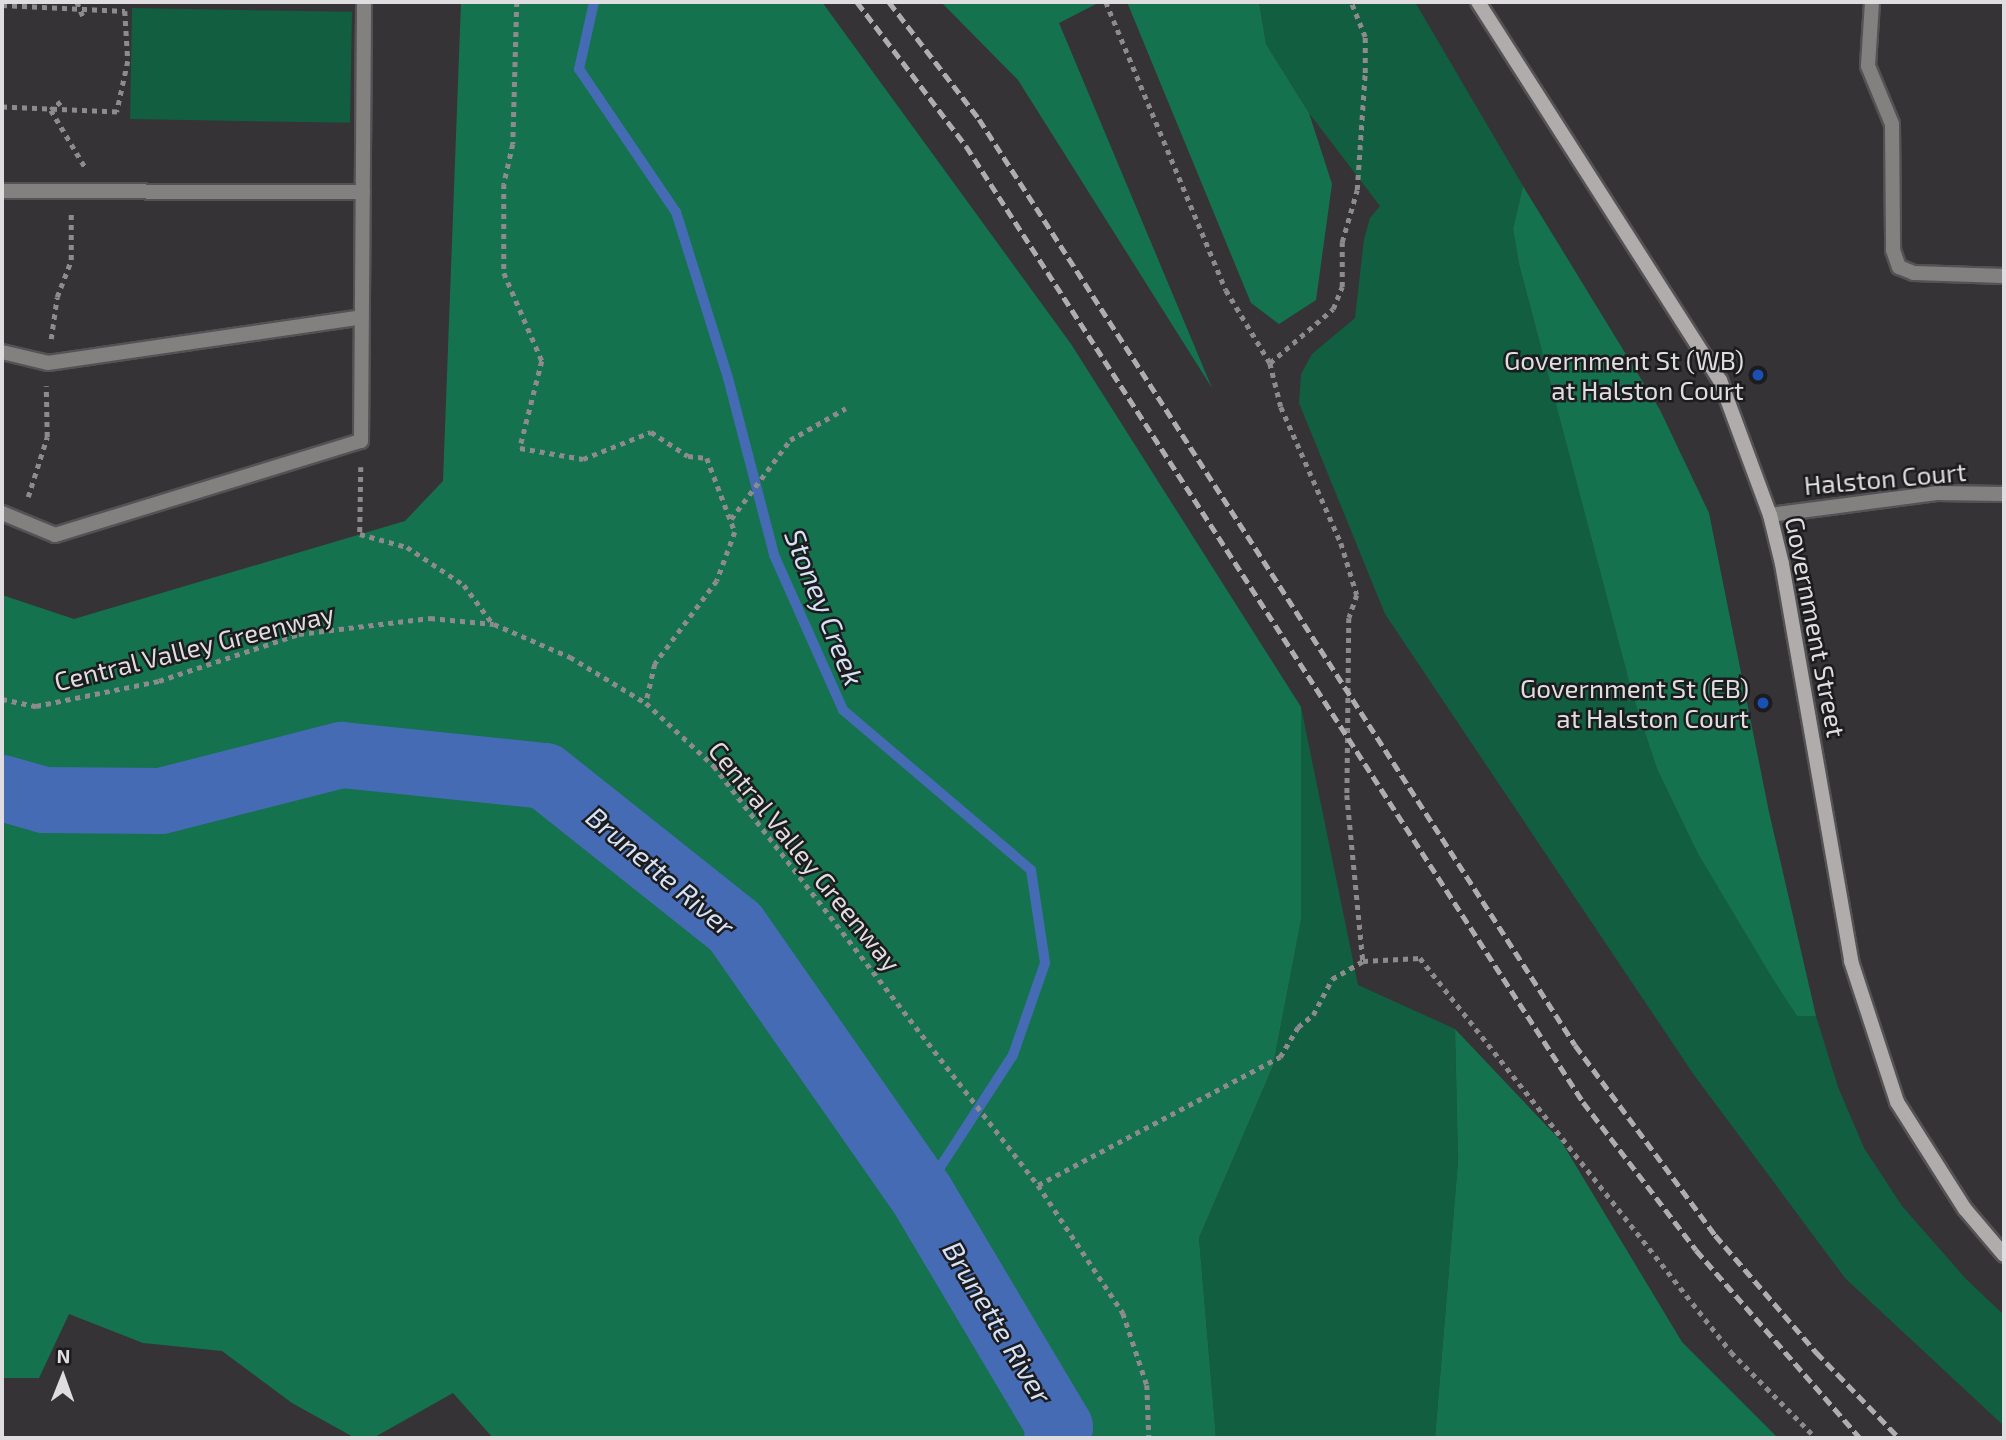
<!DOCTYPE html>
<style>
body{margin:0}
#map{position:relative;width:2006px;height:1440px;overflow:hidden;background:#353336;font-family:"Exo 2",sans-serif}
div>[style]{position:absolute}
.green>*{inset:0;background:#115e41;transform-origin:0 0}
.forest>*{inset:0;background:#15724f}
.stream>*{height:10px;margin:-5px;padding:0 5px;transform-origin:5px;border-radius:5px;background:#456bb5}
.river>*{height:66px;margin:-33px;padding:0 33px;transform-origin:33px;border-radius:33px;background:#456bb5}
.path>*{height:4.5px;margin-top:-2.25px;transform-origin:0;background:repeating-linear-gradient(90deg,#8d8b8e 0 5px,transparent 0 10px)}
.roads{filter:drop-shadow(2px 0 #545255) drop-shadow(-2px 0 #545255) drop-shadow(0 2px #545255) drop-shadow(0 -2px #545255)}
.lane>*{height:14px;margin:-7px;padding:0 7px;transform-origin:7px;border-radius:7px;background:#838080}
.street>*{height:14px;margin:-7px;padding:0 7px;transform-origin:7px;border-radius:7px;background:#838080}
.secondary>*{height:14px;margin:-7px;padding:0 7px;transform-origin:7px;border-radius:7px;background:#b0acab}
.rail>*{height:5px;margin-top:-2.5px;transform-origin:0;background:repeating-linear-gradient(90deg,#afadb0 0 10px,transparent 0 15px)}
.dots>*{width:19px;height:19px;translate:-50% -50%;box-sizing:border-box;border:4px solid #1c1b1d;border-radius:50%}
span{translate:-50% -50%;white-space:nowrap;text-align:center;line-height:1.15;-webkit-text-stroke:5px #1c1b1d;paint-order:stroke}
.poi-label{font-size:26px;color:#dfdde0}
.right{translate:-100% -50%;text-align:right}
.street-label{font-size:26px;color:#dfdde0}
.water-label{font-size:28px;color:#d6e2f6;font-style:italic}
.frame{position:absolute;inset:0;border:4px solid #dfdde0;pointer-events:none}
.north{position:absolute;left:28px;top:1342px;width:70px;height:70px;-webkit-text-stroke:5px #1c1b1d;paint-order:stroke;rotate:1deg;font-size:19px;font-weight:700;line-height:28px;text-align:center;color:#dfdde0}
.north::after{content:'';display:block;margin:auto;width:24px;height:32px;background:#dfdde0;clip-path:polygon(50% 0,100% 100%,50% 72%,0 100%)}
</style>
<div id="map">
<div class="green">
<div style="clip-path:polygon(1259px 2px,1415px 2px,1523px 186px,1513px 229px,1519px 264px,1633px 695px,1657px 769px,1697px 852px,1797px 1016px,1816px 1016px,1838px 1087px,1864px 1148px,1902px 1206px,1966px 1279px,2004px 1315px,2004px 1426px,1845px 1278px,1694px 1075px,1385px 614px,1299px 403px,1301px 374px,1312px 354px,1355px 318px,1364px 239px,1370px 218px,1380px 206px,1309px 113px,1266px 44px)"></div>
<div style="left:132px;top:8px;width:220px;height:111px;rotate:1deg"></div>
<div style="clip-path:polygon(1301px 707px,1358px 985px,1455px 1029px,1458px 1161px,1435px 1438px,1216px 1438px,1199px 1238px,1273px 1066px,1301px 920px)"></div>
</div>
<div class="forest">
<div style="clip-path:polygon(461px 2px,822px 2px,1071px 344px,1301px 707px,1301px 920px,1273px 1066px,1199px 1238px,1216px 1438px,493px 1438px,453px 1393px,373px 1438px,355px 1438px,292px 1403px,222px 1351px,143px 1343px,69px 1314px,39px 1378px,2px 1378px,2px 595px,74px 619px,405px 521px,443px 481px)"></div>
<div style="clip-path:polygon(941px 2px,1100px 2px,1059px 23px,1212px 388px,1018px 80px)"></div>
<div style="clip-path:polygon(1127px 2px,1259px 2px,1266px 44px,1309px 113px,1332px 184px,1316px 300px,1279px 324px,1251px 303px)"></div>
<div style="clip-path:polygon(1523px 186px,1660px 410px,1709px 513px,1769px 812px,1816px 1016px,1797px 1016px,1773px 979px,1697px 852px,1657px 769px,1633px 696px,1519px 264px,1513px 229px)"></div>
<div style="clip-path:polygon(1455px 1029px,1561px 1141px,1682px 1342px,1778px 1438px,1435px 1438px,1458px 1161px)"></div>
</div>
<div class="stream">
<div style="left:594px;top:2px;width:69px;rotate:102.6deg"></div>
<div style="left:579px;top:69px;width:173px;rotate:55.9deg"></div>
<div style="left:676px;top:212px;width:174px;rotate:72.6deg"></div>
<div style="left:728px;top:378px;width:183px;rotate:75.4deg"></div>
<div style="left:774px;top:555px;width:170px;rotate:66deg"></div>
<div style="left:843px;top:710px;width:247px;rotate:40.4deg"></div>
<div style="left:1031px;top:870px;width:94px;rotate:81.4deg"></div>
<div style="left:1045px;top:963px;width:97px;rotate:109.2deg"></div>
<div style="left:1013px;top:1055px;width:167px;rotate:123deg"></div>
</div>
<div class="river">
<div style="left:2px;top:788px;width:44px;rotate:15.9deg"></div>
<div style="left:44px;top:800px;width:117px;rotate:0.5deg"></div>
<div style="left:161px;top:801px;width:187px;rotate:-14.3deg"></div>
<div style="left:342px;top:755px;width:204px;rotate:5.9deg"></div>
<div style="left:545px;top:776px;width:243px;rotate:38.5deg"></div>
<div style="left:735px;top:927px;width:327px;rotate:55.1deg"></div>
<div style="left:922px;top:1195px;width:270px;rotate:59.3deg"></div>
<div style="left:1060px;top:1427px;width:11px;rotate:105deg"></div>
</div>
<div class="path">
<div style="left:77px;top:2px;width:15px;rotate:67deg"></div>
<div style="left:517px;top:2px;width:142px;rotate:91.6deg"></div>
<div style="left:513px;top:144px;width:41px;rotate:102.7deg"></div>
<div style="left:504px;top:184px;width:89px;rotate:90deg"></div>
<div style="left:504px;top:273px;width:96px;rotate:66.6deg"></div>
<div style="left:542px;top:361px;width:90px;rotate:104.2deg"></div>
<div style="left:520px;top:448px;width:64px;rotate:9.9deg"></div>
<div style="left:583px;top:459px;width:73px;rotate:-21.7deg"></div>
<div style="left:651px;top:432px;width:44px;rotate:33deg"></div>
<div style="left:688px;top:456px;width:19px;rotate:6deg"></div>
<div style="left:707px;top:458px;width:79px;rotate:69.3deg"></div>
<div style="left:735px;top:532px;width:52px;rotate:110.2deg"></div>
<div style="left:717px;top:581px;width:104px;rotate:126.8deg"></div>
<div style="left:655px;top:664px;width:40px;rotate:103deg"></div>
<div style="left:1106px;top:2px;width:312px;rotate:67.4deg"></div>
<div style="left:1226px;top:290px;width:85px;rotate:58.9deg"></div>
<div style="left:1270px;top:363px;width:45px;rotate:76deg"></div>
<div style="left:1281px;top:407px;width:149px;rotate:66.2deg"></div>
<div style="left:1341px;top:543px;width:54px;rotate:72.9deg"></div>
<div style="left:1357px;top:595px;width:24px;rotate:109deg"></div>
<div style="left:1349px;top:618px;width:177px;rotate:90.6deg"></div>
<div style="left:1347px;top:795px;width:167px;rotate:84.5deg"></div>
<div style="left:2px;top:5px;width:123px;rotate:2.8deg"></div>
<div style="left:125px;top:11px;width:50px;rotate:86.6deg"></div>
<div style="left:128px;top:61px;width:52px;rotate:102.2deg"></div>
<div style="left:117px;top:112px;width:115px;rotate:-177.5deg"></div>
<div style="left:61px;top:102px;width:13px;rotate:141deg"></div>
<div style="left:51px;top:110px;width:66px;rotate:59.2deg"></div>
<div style="left:51px;top:339px;width:42px;rotate:-81.9deg"></div>
<div style="left:57px;top:297px;width:40px;rotate:-69deg"></div>
<div style="left:71px;top:260px;width:46px;rotate:-90deg"></div>
<div style="left:1270px;top:363px;width:83px;rotate:-40.6deg"></div>
<div style="left:1333px;top:309px;width:24px;rotate:-68deg"></div>
<div style="left:1342px;top:287px;width:45px;rotate:-90deg"></div>
<div style="left:1342px;top:242px;width:54px;rotate:-73.9deg"></div>
<div style="left:1357px;top:190px;width:117px;rotate:-86.1deg"></div>
<div style="left:1365px;top:73px;width:36px;rotate:-90deg"></div>
<div style="left:1365px;top:37px;width:38px;rotate:-112deg"></div>
<div style="left:361px;top:467px;width:67px;rotate:90.9deg"></div>
<div style="left:360px;top:534px;width:49px;rotate:15.5deg"></div>
<div style="left:407px;top:547px;width:69px;rotate:33.7deg"></div>
<div style="left:464px;top:585px;width:49px;rotate:53.4deg"></div>
<div style="left:28px;top:497px;width:63px;rotate:-72.4deg"></div>
<div style="left:47px;top:437px;width:51px;rotate:-91.1deg"></div>
<div style="left:731px;top:519px;width:99px;rotate:-53.2deg"></div>
<div style="left:790px;top:440px;width:64px;rotate:-29.7deg"></div>
<div style="left:2px;top:699px;width:35px;rotate:12deg"></div>
<div style="left:36px;top:706px;width:126px;rotate:-11.5deg"></div>
<div style="left:159px;top:681px;width:148px;rotate:-18.6deg"></div>
<div style="left:299px;top:634px;width:132px;rotate:-7deg"></div>
<div style="left:430px;top:618px;width:64px;rotate:5.4deg"></div>
<div style="left:494px;top:624px;width:83px;rotate:23.5deg"></div>
<div style="left:570px;top:657px;width:89px;rotate:31.2deg"></div>
<div style="left:646px;top:703px;width:93px;rotate:42.8deg"></div>
<div style="left:714px;top:766px;width:530px;rotate:52.29deg"></div>
<div style="left:1038px;top:1185px;width:154px;rotate:56.4deg"></div>
<div style="left:1123px;top:1313px;width:76px;rotate:71.6deg"></div>
<div style="left:1147px;top:1385px;width:53px;rotate:87.8deg"></div>
<div style="left:1038px;top:1185px;width:274px;rotate:-27.9deg"></div>
<div style="left:1280px;top:1057px;width:35px;rotate:-59deg"></div>
<div style="left:1298px;top:1027px;width:19px;rotate:-39deg"></div>
<div style="left:1313px;top:1015px;width:41px;rotate:-62.2deg"></div>
<div style="left:1332px;top:979px;width:36px;rotate:-30deg"></div>
<div style="left:1363px;top:961px;width:57px;rotate:-3deg"></div>
<div style="left:1420px;top:958px;width:502px;rotate:51.71deg"></div>
<div style="left:1731px;top:1352px;width:121px;rotate:45.3deg"></div>
</div>
<div class="roads">
<div class="lane">
<div style="left:1872px;top:2px;width:64px;rotate:93.6deg"></div>
<div style="left:1868px;top:66px;width:63px;rotate:67.5deg"></div>
<div style="left:1892px;top:124px;width:126px;rotate:89.5deg"></div>
<div style="left:1893px;top:250px;width:18px;rotate:71deg"></div>
<div style="left:1899px;top:267px;width:16px;rotate:22deg"></div>
<div style="left:1914px;top:273px;width:90px;rotate:1.9deg"></div>
<div style="left:2px;top:191px;width:361px;rotate:0.2deg"></div>
<div style="left:2px;top:352px;width:47px;rotate:13.4deg"></div>
<div style="left:48px;top:363px;width:317px;rotate:-8.3deg"></div>
<div style="left:2px;top:513px;width:57px;rotate:22.5deg"></div>
<div style="left:55px;top:535px;width:320px;rotate:-17.1deg"></div>
<div style="left:361px;top:441px;width:439px;rotate:-89.6deg"></div>
</div>
<div class="street">
<div style="left:1770px;top:515px;width:168px;rotate:-7.5deg"></div>
<div style="left:1937px;top:493px;width:67px;rotate:0.9deg"></div>
</div>
<div class="secondary">
<div style="left:1478px;top:2px;width:449px;rotate:57.4deg"></div>
<div style="left:1720px;top:380px;width:144px;rotate:69.7deg"></div>
<div style="left:1770px;top:515px;width:50px;rotate:76.2deg"></div>
<div style="left:1782px;top:564px;width:403px;rotate:80.1deg"></div>
<div style="left:1851px;top:961px;width:148px;rotate:71.9deg"></div>
<div style="left:1897px;top:1102px;width:127px;rotate:57.6deg"></div>
<div style="left:1965px;top:1209px;width:60px;rotate:49.7deg"></div>
</div>
</div>
<div class="rail">
<div style="left:857px;top:2px;width:181px;rotate:52.9deg"></div>
<div style="left:966px;top:146px;width:1138px;rotate:57.16deg"></div>
<div style="left:1583px;top:1102px;width:186px;rotate:52.6deg"></div>
<div style="left:1696px;top:1250px;width:249px;rotate:48.9deg"></div>
<div style="left:889px;top:2px;width:148px;rotate:52.4deg"></div>
<div style="left:979px;top:119px;width:1101px;rotate:57.23deg"></div>
<div style="left:1575px;top:1045px;width:236px;rotate:53.6deg"></div>
<div style="left:1715px;top:1235px;width:155px;rotate:49.2deg"></div>
<div style="left:1816px;top:1352px;width:120px;rotate:46deg"></div>
</div>
<div class="dots">
<div style="left:1758px;top:375px;background:#1a4fb4"></div>
<div style="left:1763px;top:703px;background:#1a4fb4"></div>
</div>
<div class="poi-label">
<span class="right" style="left:1744px;top:375px">Government St (WB)<br>at Halston Court</span>
<span class="right" style="left:1749px;top:703px">Government St (EB)<br>at Halston Court</span>
</div>
<div class="street-label">
<span style="left:1885px;top:478px;rotate:-5deg">Halston Court</span>
<span style="left:1816px;top:627px;rotate:79deg">Government Street</span>
<span style="left:194px;top:647px;rotate:-14deg">Central Valley Greenway</span>
<span style="left:805px;top:856px;rotate:51deg">Central Valley Greenway</span>
</div>
<div class="water-label">
<span style="left:825px;top:607px;rotate:68deg">Stoney Creek</span>
<span style="left:661px;top:871px;rotate:40deg">Brunette River</span>
<span style="left:998px;top:1322px;rotate:59deg">Brunette River</span>
</div>
<div class="frame"></div>
<div class="north">N</div>
</div>
